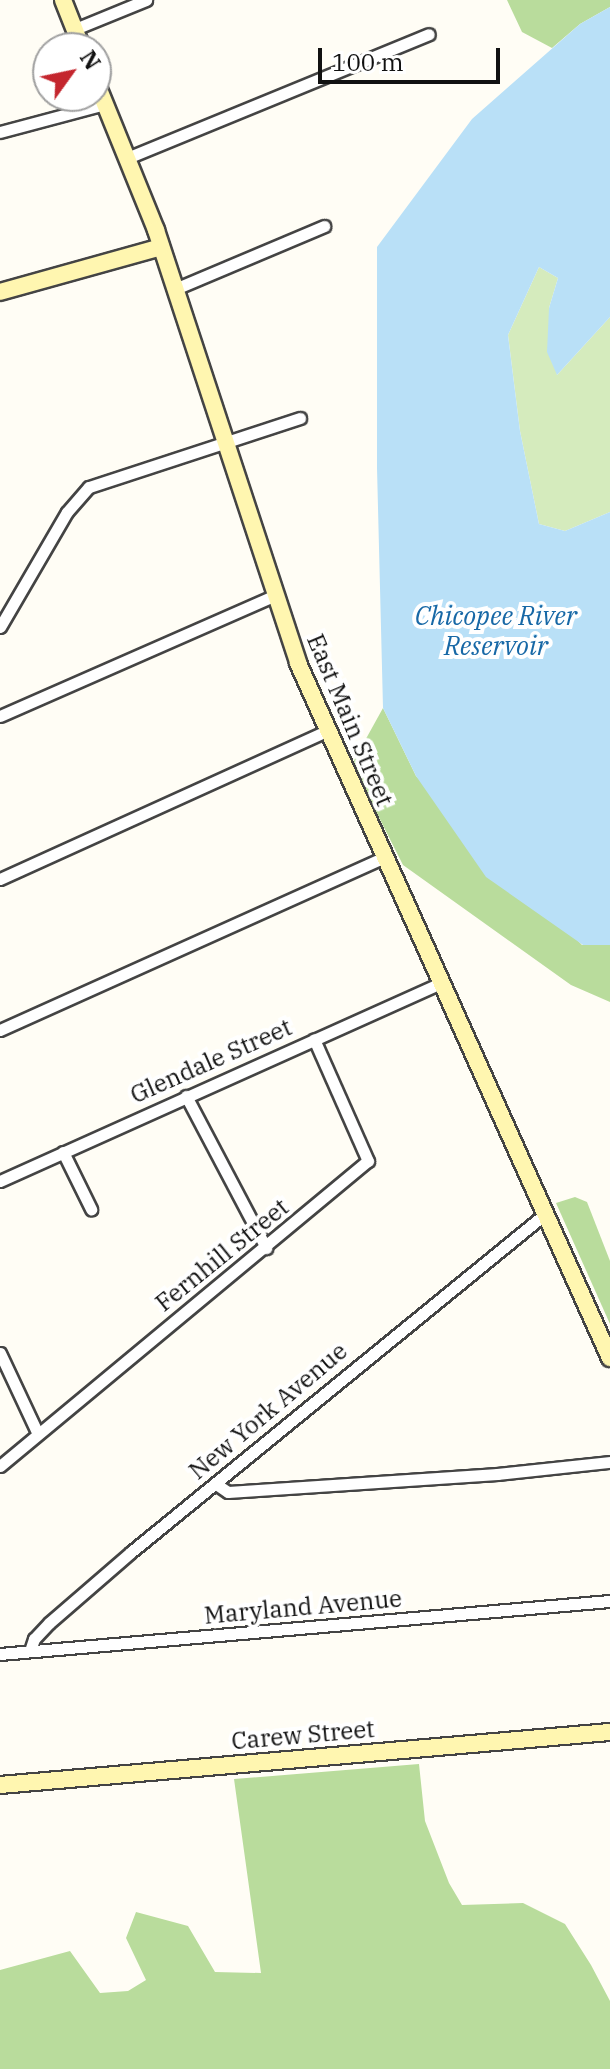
<!DOCTYPE html>
<style>
body{margin:0}
#map{position:relative;width:610px;height:2069px;overflow:hidden;background:#fffdf5;font-family:"IBM Plex Serif",serif}
div>[style]{position:absolute}
.green>*{inset:0;background:#d5ebbd}
.forest>*{inset:0;background:#b9dc9c}
.water>*{inset:0;background:#b9e0f7}
.roads{filter:drop-shadow(2px 0 #444) drop-shadow(-2px 0 #444) drop-shadow(0 2px #444) drop-shadow(0 -2px #444)}
.street>*{height:11px;margin:-5.5px;padding:0 5.5px;transform-origin:5.5px;border-radius:5.5px;background:#fff}
.secondary>*{height:16px;margin:-8px;padding:0 8px;transform-origin:8px;border-radius:8px;background:#fff6b0}
span{translate:-50% -50%;white-space:nowrap;text-align:center;line-height:1.15;-webkit-text-stroke:8px #fff;paint-order:stroke}
.street-label{font-size:24px;color:#111}
.water-label{font-size:26px;color:#1768a6;font-style:italic}
.north{position:absolute;left:32px;top:32px;width:80px;height:80px;box-sizing:border-box;background:#fff;border:2px solid #a0a0a0;border-radius:50%;rotate:57deg;font-size:22px;font-weight:700;line-height:32px;text-align:center;color:#111}
.north::after{content:'';display:block;margin:auto;width:28px;height:36px;background:#c4262e;clip-path:polygon(50% 0,100% 100%,50% 72%,0 100%)}
.scale{position:absolute;left:318px;top:48px;width:182px;height:36px;box-sizing:border-box;border:4px solid #111;border-top:0;padding-left:10px;font-size:24px;line-height:28px;white-space:nowrap;color:#111;-webkit-text-stroke:6px #fff;paint-order:stroke}
</style>
<div id="map">
<div class="green">
<div style="clip-path:polygon(539px 267px,558px 278px,549px 308px,557px 375px,610px 317px,610px 512px,565px 531px,539px 524px,520px 431px,508px 335px)"></div>
</div>
<div class="forest">
<div style="clip-path:polygon(507px 0,610px 0,610px 7px,580px 24px,552px 48px,522px 32px)"></div>
<div style="clip-path:polygon(383px 708px,416px 776px,582px 945px,610px 945px,610px 1002px,571px 985px,403px 865px,352px 764px)"></div>
<div style="clip-path:polygon(575px 1197px,587px 1202px,610px 1261px,610px 1324px,556px 1203px)"></div>
<div style="clip-path:polygon(419px 1764px,425px 1821px,449px 1883px,462px 1905px,523px 1903px,565px 1924px,591px 1965px,610px 2001px,610px 2069px,0 2069px,0 1970px,70px 1951px,100px 1993px,128px 1991px,146px 1980px,126px 1938px,136px 1912px,188px 1926px,215px 1972px,261px 1973px,234px 1779px)"></div>
</div>
<div class="water">
<div style="clip-path:polygon(610px 7px,610px 317px,557px 375px,547px 352px,549px 308px,558px 278px,539px 267px,508px 335px,520px 431px,539px 524px,565px 531px,610px 512px,610px 945px,583px 945px,486px 877px,416px 776px,383px 708px,377px 468px,377px 247px,472px 119px,580px 24px)"></div>
</div>
<div class="roads">
<div class="street">
<div style="left:75px;top:29px;width:77px;rotate:-22.2deg"></div>
<div style="left:0;top:132px;width:109px;rotate:-14.9deg"></div>
<div style="left:127px;top:158px;width:326px;rotate:-22.3deg"></div>
<div style="left:175px;top:289px;width:162px;rotate:-22.9deg"></div>
<div style="left:0;top:627px;width:133px;rotate:-59.8deg"></div>
<div style="left:67px;top:512px;width:33px;rotate:-49deg"></div>
<div style="left:89px;top:487px;width:222px;rotate:-18.1deg"></div>
<div style="left:0;top:716px;width:301px;rotate:-23.7deg"></div>
<div style="left:0;top:879px;width:359px;rotate:-24.4deg"></div>
<div style="left:0;top:1030px;width:420px;rotate:-24.2deg"></div>
<div style="left:186px;top:1096px;width:172px;rotate:62.2deg"></div>
<div style="left:63px;top:1152px;width:64px;rotate:63.8deg"></div>
<div style="left:0;top:1181px;width:482px;rotate:-24.2deg"></div>
<div style="left:0;top:1353px;width:89px;rotate:64.9deg"></div>
<div style="left:0;top:1466px;width:478px;rotate:-39.7deg"></div>
<div style="left:368px;top:1161px;width:133px;rotate:-113.9deg"></div>
<div style="left:216px;top:1484px;width:14px;rotate:34deg"></div>
<div style="left:228px;top:1492px;width:270px;rotate:-3.8deg"></div>
<div style="left:497px;top:1474px;width:114px;rotate:-6.1deg"></div>
<div style="left:30px;top:1651px;width:13px;rotate:-72deg"></div>
<div style="left:34px;top:1639px;width:22px;rotate:-47deg"></div>
<div style="left:49px;top:1623px;width:108px;rotate:-40.9deg"></div>
<div style="left:131px;top:1552px;width:534px;rotate:-39.23deg"></div>
<div style="left:0;top:1654px;width:612px;rotate:-4.97deg"></div>
</div>
<div class="secondary">
<div style="left:63px;top:0;width:52px;rotate:68.4deg"></div>
<div style="left:96px;top:82px;width:160px;rotate:67.9deg"></div>
<div style="left:156px;top:230px;width:456px;rotate:71.8deg"></div>
<div style="left:298px;top:663px;width:762px;rotate:65.82deg"></div>
<div style="left:0;top:292px;width:167px;rotate:-15.6deg"></div>
<div style="left:0;top:1785px;width:612px;rotate:-4.97deg"></div>
</div>
</div>
<div class="street-label">
<span style="left:350px;top:720px;rotate:67deg">East Main Street</span>
<span style="left:211px;top:1061px;rotate:-24deg">Glendale Street</span>
<span style="left:222px;top:1255px;rotate:-39deg">Fernhill Street</span>
<span style="left:268px;top:1411px;rotate:-40deg">New York Avenue</span>
<span style="left:303px;top:1607px;rotate:-5deg">Maryland Avenue</span>
<span style="left:303px;top:1735px;rotate:-5deg">Carew Street</span>
</div>
<div class="water-label">
<span style="left:496px;top:631px">Chicopee River<br>Reservoir</span>
</div>
<div class="north">N</div>
<div class="scale">100 m</div>
</div>
